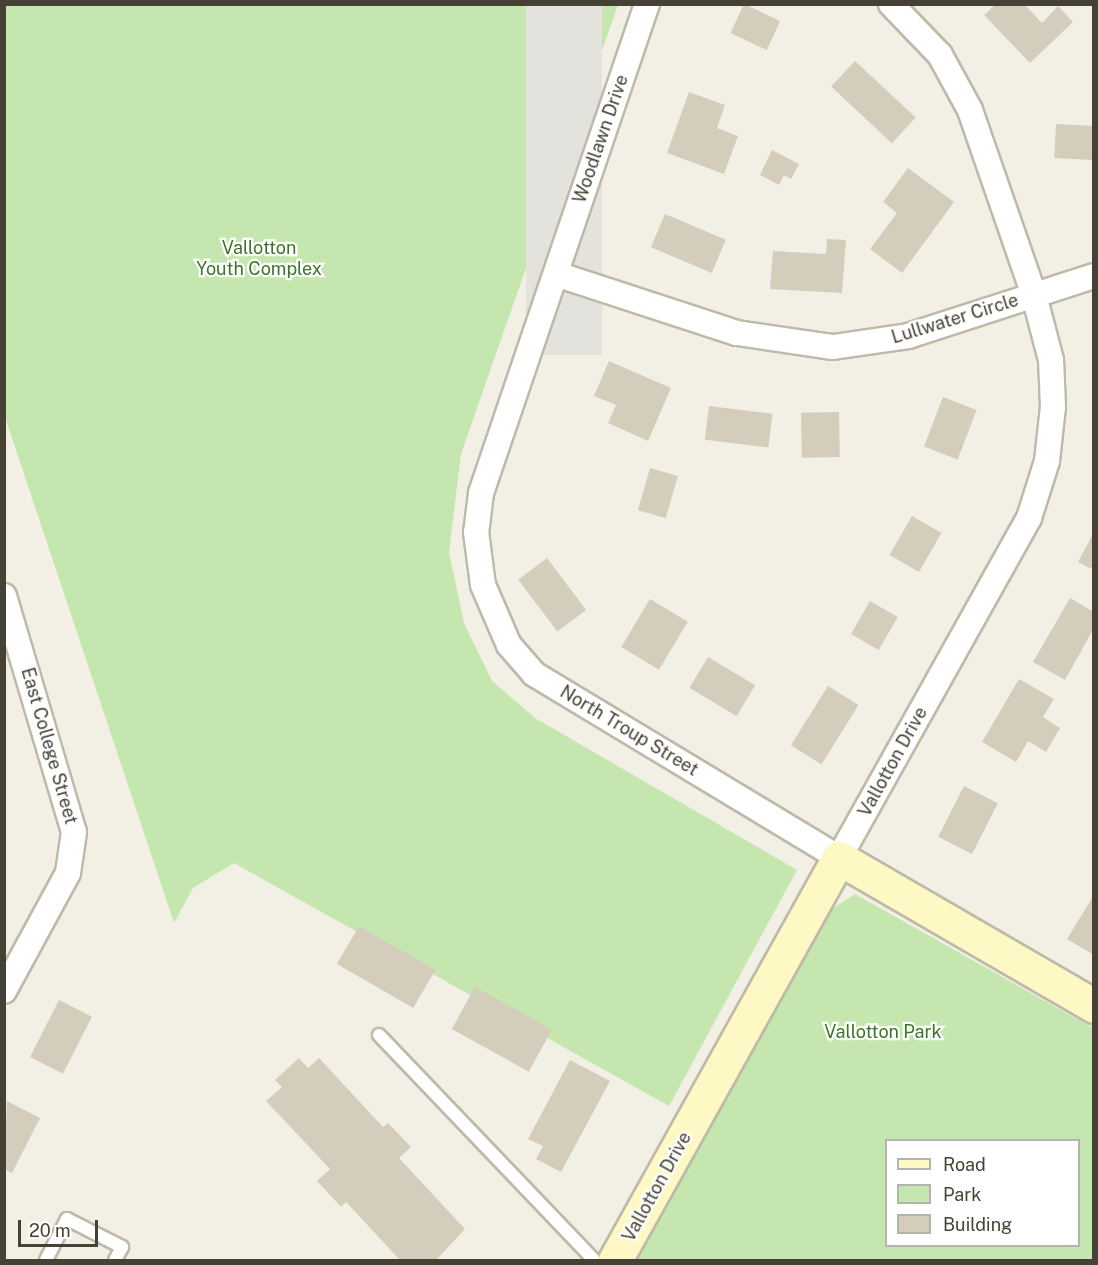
<!DOCTYPE html>
<style>
body{margin:0}
#map{position:relative;width:1098px;height:1265px;overflow:hidden;background:#f2f0e5;font-family:"Public Sans",sans-serif}
div>[style]{position:absolute}
.green>*{inset:0;background:#c5e6ae}
.parking>*{inset:0;background:#e3e2dd;transform-origin:0 0}
.building>*{inset:0;background:#d4cdbb;transform-origin:0 0}
.roads{filter:drop-shadow(2px 0 #beb9a8) drop-shadow(-2px 0 #beb9a8) drop-shadow(0 2px #beb9a8) drop-shadow(0 -2px #beb9a8)}
.lane>*{height:12px;margin:-6px;padding:0 6px;transform-origin:6px;border-radius:6px;background:#fff}
.street>*{height:24px;margin:-12px;padding:0 12px;transform-origin:12px;border-radius:12px;background:#fff}
.secondary>*{height:33px;margin:-16.5px;padding:0 16.5px;transform-origin:16.5px;border-radius:16.5px;background:#fef8c4}
span{translate:-50% -50%;white-space:nowrap;text-align:center;line-height:1.15;-webkit-text-stroke:4.5px #fff;paint-order:stroke}
.street-label{font-size:18px;color:#454135}
.park-label{font-size:18px;color:#3b7529}
.frame{position:absolute;inset:0;border:6px solid #454135;pointer-events:none}
.legend{position:absolute;left:885px;top:1139px;width:195px;height:108px;box-sizing:border-box;background:#fff;border:2px solid #b5b3ae;margin:0;padding:8px 10px;list-style:none;font-size:18px;color:#454135}
.legend li{display:flex;align-items:center;gap:12px;height:30px}
.legend b{width:30px;border:2px solid #b5b3ae}
.scale{position:absolute;left:18px;top:1220px;width:80px;height:27px;box-sizing:border-box;border:3px solid #454135;border-top:0;padding-left:8px;font-size:18px;line-height:21px;white-space:nowrap;color:#454135;-webkit-text-stroke:4px #fff;paint-order:stroke}
</style>
<div id="map">
<div class="green">
<div style="clip-path:polygon(4px 5px,618px 5px,461px 454px,449px 552px,464px 623px,492px 681px,535px 718px,797px 870px,669px 1106px,234px 863px,193px 888px,174px 923px,5px 417px)"></div>
<div style="clip-path:polygon(evenodd,855px 894px,1093px 1028px,1093px 1260px,633px 1260px,824px 914px,855px 894px,886px 1140px,1078px 1140px,1078px 1246px,886px 1246px,886px 1140px)"></div>
</div>
<div class="parking">
<div style="left:526px;top:5px;width:76px;height:350px"></div>
</div>
<div class="building">
<div style="left:744px;top:4px;width:40px;height:32px;rotate:25deg"></div>
<div style="clip-path:polygon(996px 4px,1024px 4px,1042px 23px,1058px 6px,1073px 22px,1030px 63px,984px 15px)"></div>
<div style="left:855px;top:61px;width:83px;height:35px;rotate:43deg"></div>
<div style="clip-path:polygon(689px 92px,725px 105px,717px 128px,738px 136px,724px 174px,667px 153px)"></div>
<div style="left:1056px;top:124px;width:38px;height:34px;rotate:3deg"></div>
<div style="clip-path:polygon(772px 150px,799px 164px,791px 179px,784px 175px,779px 185px,760px 175px)"></div>
<div style="clip-path:polygon(908px 168px,954px 202px,902px 273px,870px 249px,897px 213px,883px 202px)"></div>
<div style="left:665px;top:214px;width:66px;height:36px;rotate:23deg"></div>
<div style="clip-path:polygon(827px 239px,846px 240px,842px 293px,770px 289px,773px 251px,826px 254px)"></div>
<div style="clip-path:polygon(609px 361px,671px 388px,648px 441px,608px 423px,616px 405px,594px 396px)"></div>
<div style="left:943px;top:397px;width:36px;height:53px;rotate:21deg"></div>
<div style="left:709px;top:406px;width:64px;height:34px;rotate:7deg"></div>
<div style="left:839px;top:412px;width:45px;height:38px;rotate:89deg"></div>
<div style="left:650px;top:468px;width:29px;height:44px;rotate:16deg"></div>
<div style="left:912px;top:516px;width:34px;height:45px;rotate:30deg"></div>
<div style="clip-path:polygon(1094px 532px,1094px 570px,1078px 562px)"></div>
<div style="left:547px;top:558px;width:65px;height:36px;rotate:53deg"></div>
<div style="clip-path:polygon(1070px 598px,1094px 612px,1094px 628px,1065px 680px,1033px 662px)"></div>
<div style="left:650px;top:599px;width:44px;height:56px;rotate:31deg"></div>
<div style="left:870px;top:601px;width:32px;height:38px;rotate:30deg"></div>
<div style="left:708px;top:657px;width:55px;height:36px;rotate:31deg"></div>
<div style="clip-path:polygon(1019px 679px,1054px 699px,1043px 717px,1060px 728px,1046px 752px,1028px 741px,1016px 762px,982px 742px)"></div>
<div style="left:828px;top:686px;width:36px;height:70px;rotate:32deg"></div>
<div style="left:964px;top:786px;width:38px;height:57px;rotate:27deg"></div>
<div style="clip-path:polygon(1094px 895px,1094px 955px,1067px 939px)"></div>
<div style="left:359px;top:926px;width:88px;height:44px;rotate:30deg"></div>
<div style="left:475px;top:987px;width:88px;height:48px;rotate:29deg"></div>
<div style="left:59px;top:1000px;width:37px;height:64px;rotate:27deg"></div>
<div style="clip-path:polygon(299px 1058px,308px 1068px,319px 1058px,383px 1127px,388px 1123px,411px 1147px,399px 1158px,465px 1229px,436px 1260px,400px 1260px,346px 1202px,341px 1207px,317px 1181px,330px 1169px,266px 1101px,282px 1087px,275px 1080px)"></div>
<div style="clip-path:polygon(570px 1060px,610px 1081px,561px 1172px,536px 1159px,543px 1146px,528px 1139px)"></div>
<div style="clip-path:polygon(7px 1101px,40px 1118px,12px 1173px,4px 1169px)"></div>
</div>
<div class="roads">
<div class="lane">
<div style="left:379px;top:1035px;width:311px;rotate:46.3deg"></div>
<div style="left:46px;top:1260px;width:46px;rotate:-62.9deg"></div>
<div style="left:67px;top:1219px;width:62px;rotate:27deg"></div>
<div style="left:122px;top:1247px;width:15px;rotate:118deg"></div>
</div>
<div class="street">
<div style="left:647px;top:4px;width:516px;rotate:108.75deg"></div>
<div style="left:481px;top:493px;width:39px;rotate:97deg"></div>
<div style="left:476px;top:532px;width:53px;rotate:82.5deg"></div>
<div style="left:483px;top:585px;width:65px;rotate:66.6deg"></div>
<div style="left:509px;top:645px;width:38px;rotate:49deg"></div>
<div style="left:534px;top:674px;width:356px;rotate:31.1deg"></div>
<div style="left:839px;top:858px;width:389px;rotate:-60.8deg"></div>
<div style="left:1029px;top:518px;width:60px;rotate:-72.5deg"></div>
<div style="left:1047px;top:461px;width:54px;rotate:-83.7deg"></div>
<div style="left:1053px;top:407px;width:47px;rotate:-92.4deg"></div>
<div style="left:1051px;top:360px;width:67px;rotate:-104.7deg"></div>
<div style="left:1034px;top:295px;width:196px;rotate:-109.1deg"></div>
<div style="left:970px;top:110px;width:63px;rotate:-118.6deg"></div>
<div style="left:940px;top:55px;width:71px;rotate:-133.9deg"></div>
<div style="left:556px;top:274px;width:190px;rotate:18.1deg"></div>
<div style="left:737px;top:333px;width:97px;rotate:8.3deg"></div>
<div style="left:833px;top:347px;width:76px;rotate:-8.3deg"></div>
<div style="left:908px;top:336px;width:195px;rotate:-17.9deg"></div>
<div style="left:4px;top:596px;width:246px;rotate:73.5deg"></div>
<div style="left:74px;top:832px;width:41px;rotate:98.3deg"></div>
<div style="left:68px;top:873px;width:134px;rotate:118.5deg"></div>
</div>
<div class="secondary">
<div style="left:615px;top:1260px;width:460px;rotate:-60.9deg"></div>
<div style="left:839px;top:858px;width:295px;rotate:30.1deg"></div>
</div>
</div>
<div class="street-label">
<span style="left:601px;top:139px;rotate:-71deg">Woodlawn Drive</span>
<span style="left:955px;top:319px;rotate:-17deg">Lullwater Circle</span>
<span style="left:629px;top:731px;rotate:31deg">North Troup Street</span>
<span style="left:49px;top:746px;rotate:74deg">East College Street</span>
<span style="left:893px;top:762px;rotate:-61deg">Vallotton Drive</span>
<span style="left:657px;top:1187px;rotate:-61deg">Vallotton Drive</span>
</div>
<div class="park-label">
<span style="left:259px;top:259px">Vallotton<br>Youth Complex</span>
<span style="left:883px;top:1032px">Vallotton Park</span>
</div>
<div class="frame"></div>
<ul class="legend">
<li><b style="height:8px;background:#fef8c4"></b>Road</li>
<li><b style="height:16px;background:#c5e6ae"></b>Park</li>
<li><b style="height:16px;background:#d4cdbb"></b>Building</li>
</ul>
<div class="scale">20 m</div>
</div>
